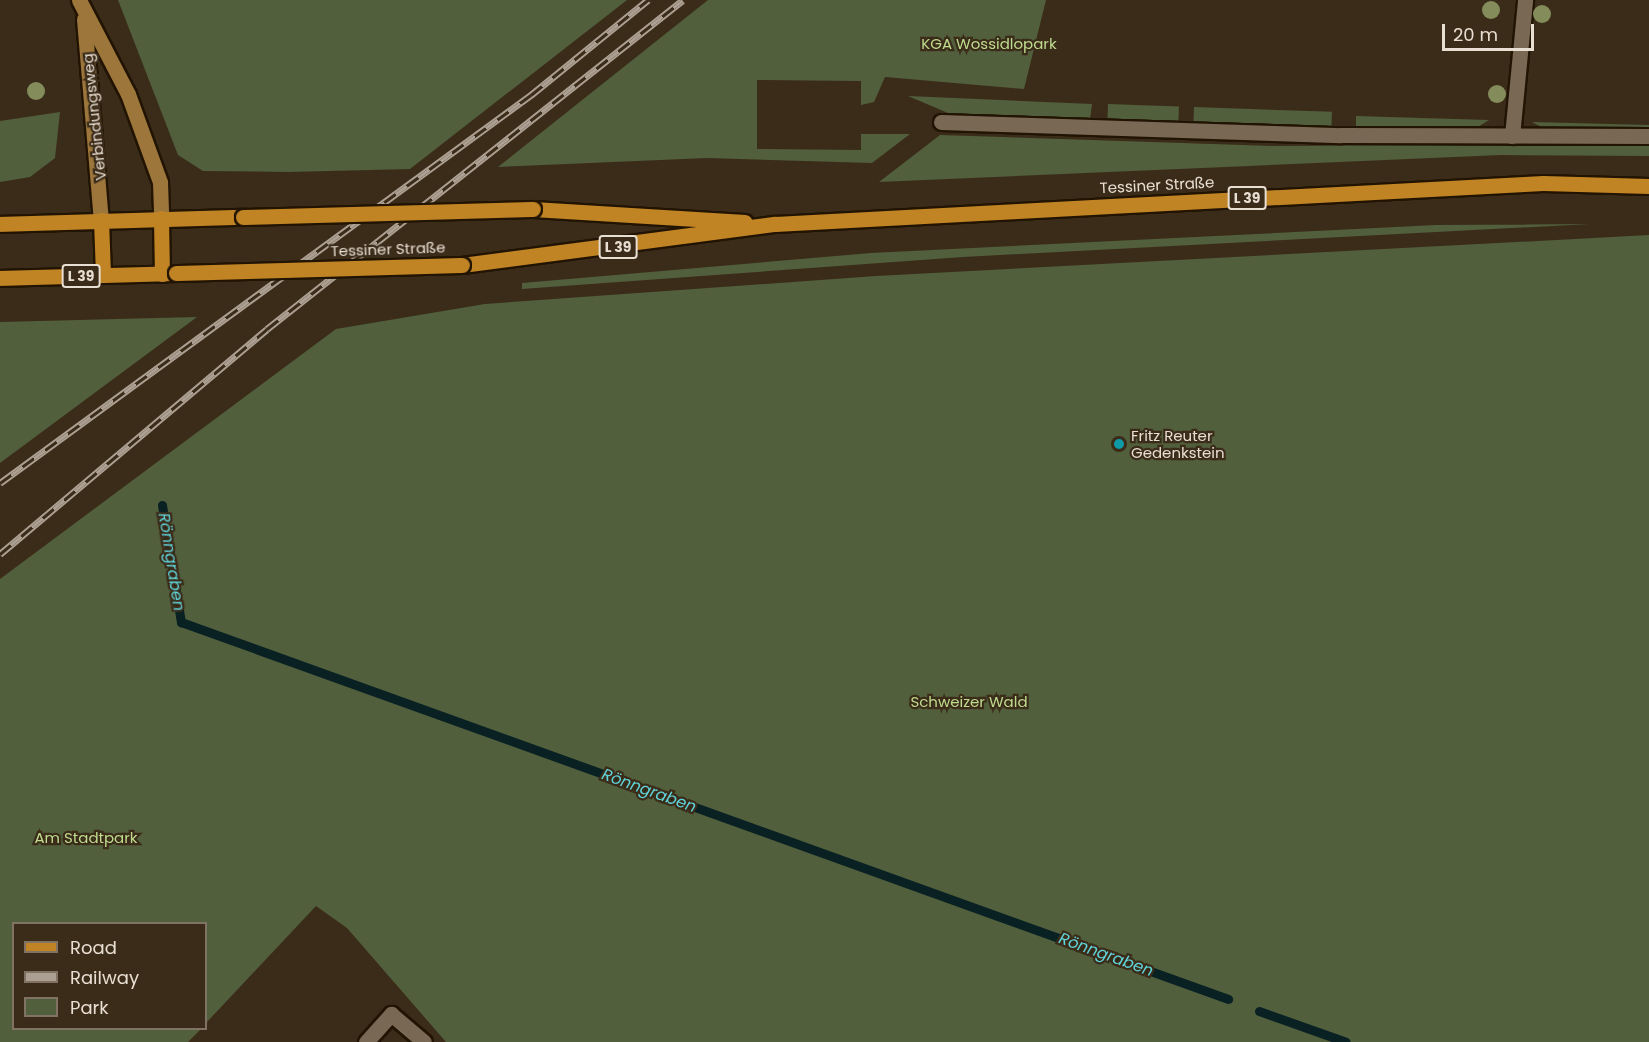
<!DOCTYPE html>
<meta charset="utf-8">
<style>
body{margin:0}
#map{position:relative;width:1649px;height:1042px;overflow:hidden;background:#3b2c1a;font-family:Poppins,sans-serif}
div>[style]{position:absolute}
.green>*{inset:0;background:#515f3c;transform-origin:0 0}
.stream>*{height:9px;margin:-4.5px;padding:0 4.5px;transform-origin:4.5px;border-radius:4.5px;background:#092123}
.roads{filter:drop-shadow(2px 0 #221403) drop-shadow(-2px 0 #221403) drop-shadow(0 2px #221403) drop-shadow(0 -2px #221403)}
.minor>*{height:15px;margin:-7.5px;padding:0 7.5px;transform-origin:7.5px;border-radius:7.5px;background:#796854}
.secondary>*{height:15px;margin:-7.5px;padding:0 7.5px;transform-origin:7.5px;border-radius:7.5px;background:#9d763c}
.primary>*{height:15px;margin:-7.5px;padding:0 7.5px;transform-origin:7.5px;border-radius:7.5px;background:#c08424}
.rail>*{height:7px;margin-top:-3.5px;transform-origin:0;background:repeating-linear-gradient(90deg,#3b2c1a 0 14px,#aca092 0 28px);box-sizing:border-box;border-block:2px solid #aca092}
.bridges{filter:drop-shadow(2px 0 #221403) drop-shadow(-2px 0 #221403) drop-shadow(0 2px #221403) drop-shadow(0 -2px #221403)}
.primary-bridge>*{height:15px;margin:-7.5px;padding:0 7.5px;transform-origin:7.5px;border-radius:7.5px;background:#c08424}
.trees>*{width:18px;height:18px;margin:-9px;border-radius:50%;background:#838c5a}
.dots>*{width:16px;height:16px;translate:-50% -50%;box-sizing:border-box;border:3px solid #3b2c1a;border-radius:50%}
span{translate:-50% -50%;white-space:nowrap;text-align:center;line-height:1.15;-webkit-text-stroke:4.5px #3b2c1a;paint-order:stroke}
.shield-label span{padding:2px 4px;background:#3b2c1a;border:2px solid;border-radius:4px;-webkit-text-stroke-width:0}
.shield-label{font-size:14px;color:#e8ded2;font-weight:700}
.park-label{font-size:15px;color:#bedb8e}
.street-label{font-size:15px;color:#e8ded2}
.poi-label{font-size:15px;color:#e8ded2}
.left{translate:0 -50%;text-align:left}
.water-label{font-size:16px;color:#5fd4da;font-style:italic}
.legend{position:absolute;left:12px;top:922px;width:195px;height:108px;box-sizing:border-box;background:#3b2c1a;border:2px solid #807364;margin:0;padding:8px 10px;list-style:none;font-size:18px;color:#e8ded2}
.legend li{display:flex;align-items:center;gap:12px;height:30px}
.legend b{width:30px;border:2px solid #807364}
.scale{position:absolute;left:1442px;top:24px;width:92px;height:27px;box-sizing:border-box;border:3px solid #e8ded2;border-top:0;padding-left:8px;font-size:18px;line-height:21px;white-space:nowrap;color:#e8ded2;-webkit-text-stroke:4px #3b2c1a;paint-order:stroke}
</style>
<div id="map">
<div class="green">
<div style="clip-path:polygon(118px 0,627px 0,410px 169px,288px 172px,203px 171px,178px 155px)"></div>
<div style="clip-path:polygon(708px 0,1046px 0,1024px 89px,885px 77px,874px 102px,861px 105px,861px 81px,757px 80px,757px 149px,861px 150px,861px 134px,910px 134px,872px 163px,707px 158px,498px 167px)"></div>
<div style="clip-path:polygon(908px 96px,1092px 104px,1090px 119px,955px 116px)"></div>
<div style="left:1108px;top:104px;width:71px;height:18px;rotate:2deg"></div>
<div style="left:1194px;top:107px;width:138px;height:16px;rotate:2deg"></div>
<div style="clip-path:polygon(60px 112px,55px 158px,30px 177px,0 182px,0 121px)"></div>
<div style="clip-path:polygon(1356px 116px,1489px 120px,1473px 130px,1356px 127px)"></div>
<div style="clip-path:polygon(1532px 122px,1649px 125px,1649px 129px,1547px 130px)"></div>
<div style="clip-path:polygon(940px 135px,1274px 146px,1649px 144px,1649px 156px,1501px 155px,879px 182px)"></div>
<div style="clip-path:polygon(1590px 224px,963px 257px,522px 289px,522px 283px,871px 253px,1436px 225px)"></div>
<div style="clip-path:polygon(1649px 235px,1649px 1042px,446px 1042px,347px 928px,316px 906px,206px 1023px,206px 924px,14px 924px,14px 1028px,201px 1029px,188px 1042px,0 1042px,0 579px,336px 329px,485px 304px,876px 276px)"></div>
<div style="clip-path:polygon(197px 317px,0 463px,0 322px)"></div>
</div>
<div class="stream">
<div style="left:162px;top:505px;width:119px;rotate:80.8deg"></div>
<div style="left:181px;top:622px;width:1113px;rotate:19.8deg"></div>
<div style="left:1259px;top:1011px;width:92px;rotate:19.6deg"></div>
</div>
<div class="roads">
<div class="minor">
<div style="left:941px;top:122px;width:400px;rotate:1.9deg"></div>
<div style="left:1341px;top:135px;width:308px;rotate:0.2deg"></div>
<div style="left:1512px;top:136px;width:137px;rotate:-84.5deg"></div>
<div style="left:366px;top:1042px;width:38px;rotate:-48deg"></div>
<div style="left:391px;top:1014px;width:43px;rotate:40.3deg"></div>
</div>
<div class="secondary">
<div style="left:79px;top:0;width:106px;rotate:62.5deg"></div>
<div style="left:128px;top:94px;width:94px;rotate:70deg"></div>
<div style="left:160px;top:182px;width:36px;rotate:88deg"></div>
<div style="left:84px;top:19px;width:202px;rotate:85.2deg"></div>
</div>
<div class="primary">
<div style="left:533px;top:209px;width:212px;rotate:3.5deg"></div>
<div style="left:161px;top:218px;width:56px;rotate:89deg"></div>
<div style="left:101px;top:220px;width:55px;rotate:87.9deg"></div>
<div style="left:0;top:224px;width:243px;rotate:-1.7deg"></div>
<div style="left:462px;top:265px;width:316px;rotate:-7.5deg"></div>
<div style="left:775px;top:224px;width:769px;rotate:-3.06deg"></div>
<div style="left:1543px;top:183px;width:106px;rotate:1.6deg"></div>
<div style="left:0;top:278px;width:176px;rotate:-1.6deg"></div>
</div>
</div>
<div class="rail">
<div style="left:0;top:483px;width:658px;rotate:-36.16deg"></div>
<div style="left:531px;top:95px;width:151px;rotate:-39.1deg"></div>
<div style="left:0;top:554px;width:349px;rotate:-40.1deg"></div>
<div style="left:267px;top:329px;width:530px;rotate:-38.34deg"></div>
</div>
<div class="bridges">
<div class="primary-bridge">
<div style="left:243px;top:217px;width:290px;rotate:-1.6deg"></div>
<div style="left:176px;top:273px;width:286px;rotate:-1.6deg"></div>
</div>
</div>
<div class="trees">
<div style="left:1491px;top:10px"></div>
<div style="left:1542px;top:14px"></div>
<div style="left:36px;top:91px"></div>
<div style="left:1497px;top:94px"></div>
</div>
<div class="dots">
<div style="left:1119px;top:444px;background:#0f9aa8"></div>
</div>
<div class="shield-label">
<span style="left:1247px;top:198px">L 39</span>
<span style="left:618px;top:247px">L 39</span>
<span style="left:81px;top:276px">L 39</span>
</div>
<div class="park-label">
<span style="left:989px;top:44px">KGA Wossidlopark</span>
<span style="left:969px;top:702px">Schweizer Wald</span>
<span style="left:86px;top:838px">Am Stadtpark</span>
</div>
<div class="street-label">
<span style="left:94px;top:117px;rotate:-96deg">Verbindungsweg</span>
<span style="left:1157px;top:185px;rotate:-3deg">Tessiner Straße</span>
<span style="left:388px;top:249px;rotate:-2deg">Tessiner Straße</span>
</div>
<div class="poi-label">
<span class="left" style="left:1131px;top:444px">Fritz Reuter<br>Gedenkstein</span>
</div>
<div class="water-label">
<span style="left:171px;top:562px;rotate:81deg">Rönngraben</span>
<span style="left:649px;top:791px;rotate:20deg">Rönngraben</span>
<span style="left:1106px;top:955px;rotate:20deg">Rönngraben</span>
</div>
<ul class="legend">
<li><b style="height:8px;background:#c08424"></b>Road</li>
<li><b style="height:8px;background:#aca092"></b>Railway</li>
<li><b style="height:16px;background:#515f3c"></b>Park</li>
</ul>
<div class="scale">20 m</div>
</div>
